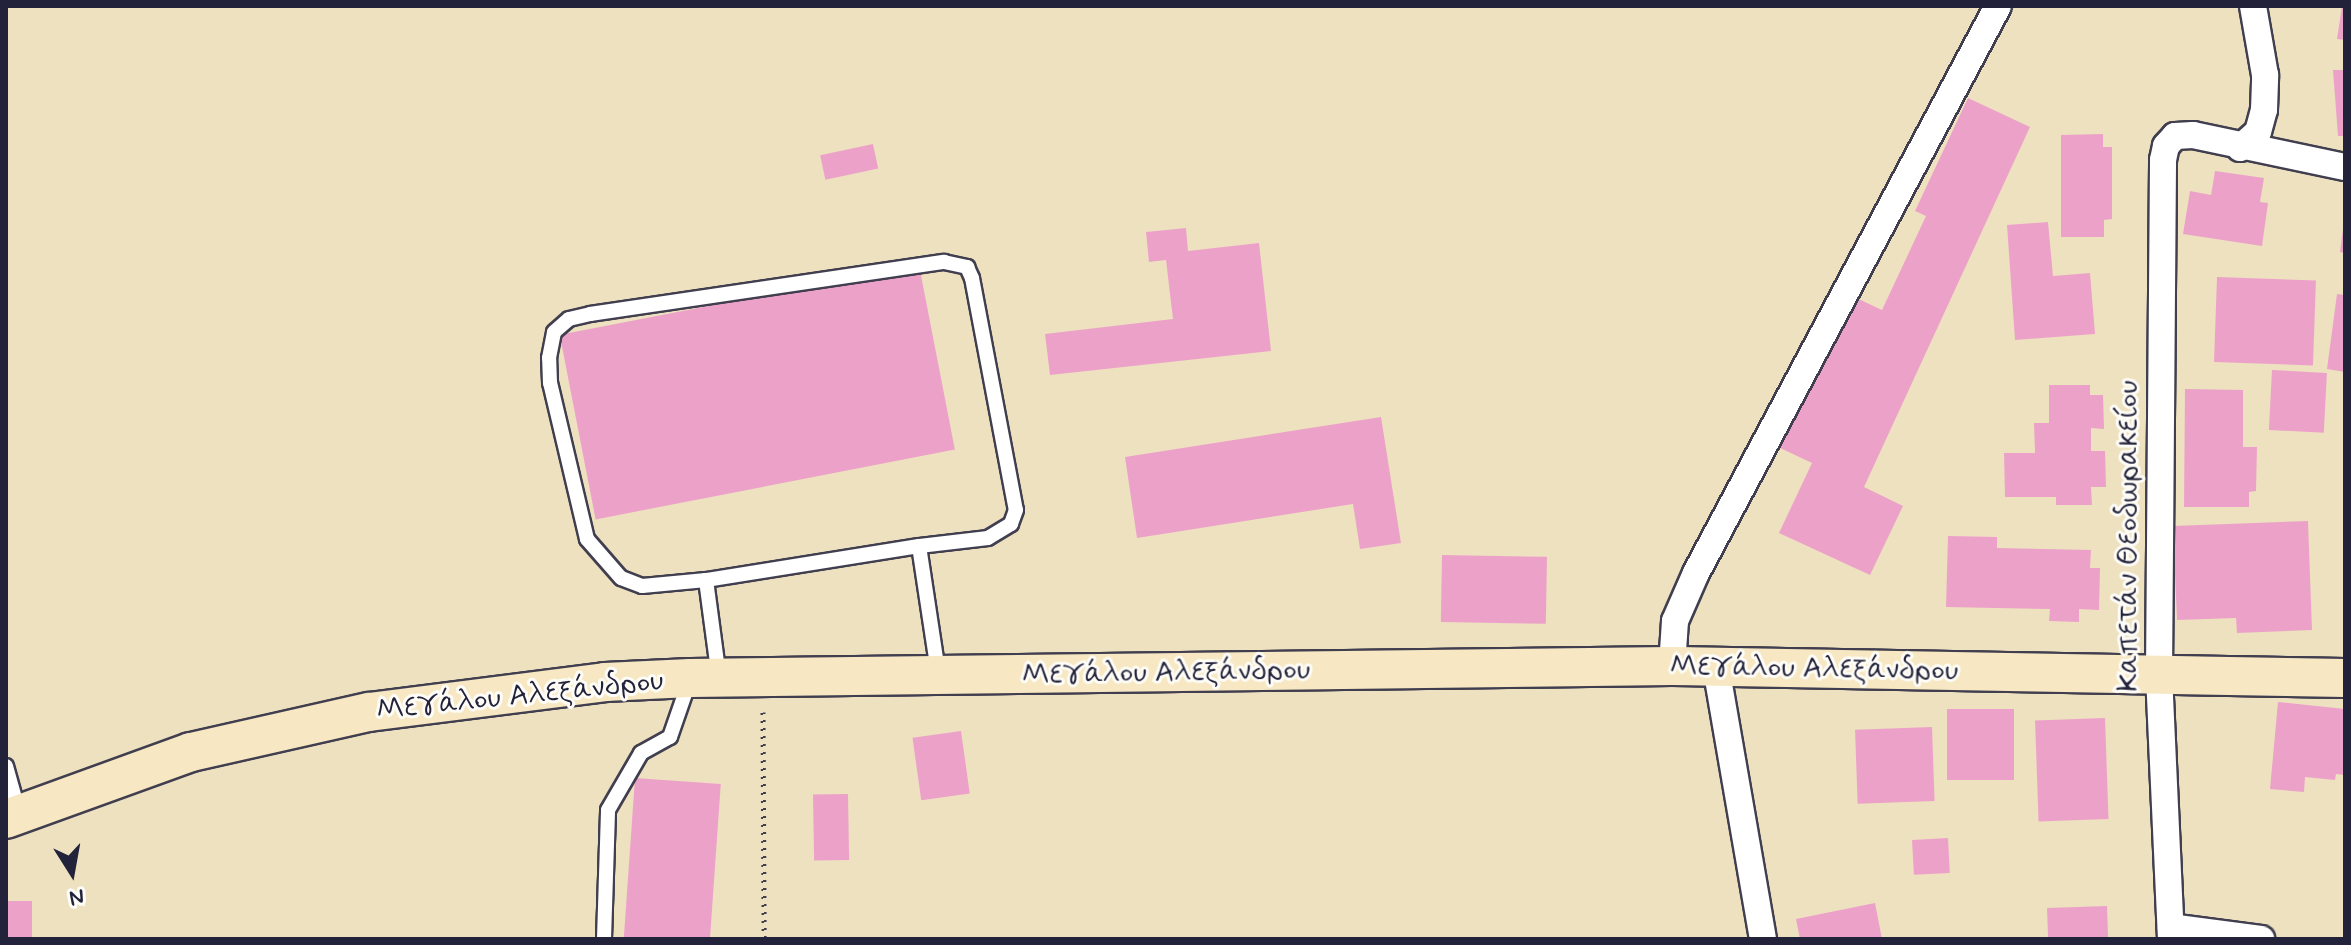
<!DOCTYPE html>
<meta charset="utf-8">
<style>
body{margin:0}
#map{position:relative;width:2351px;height:945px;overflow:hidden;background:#eee1c0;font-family:Mynerve,sans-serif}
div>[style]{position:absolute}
.building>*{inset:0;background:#eca2c8;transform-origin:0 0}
.path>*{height:5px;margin-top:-2.5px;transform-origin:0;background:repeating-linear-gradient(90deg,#413f4f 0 2px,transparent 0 8px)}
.roads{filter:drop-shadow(2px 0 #413f4f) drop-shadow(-2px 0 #413f4f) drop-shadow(0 2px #413f4f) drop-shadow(0 -2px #413f4f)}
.lane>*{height:14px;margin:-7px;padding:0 7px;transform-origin:7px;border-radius:7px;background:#fff}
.street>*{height:26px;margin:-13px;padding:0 13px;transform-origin:13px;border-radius:13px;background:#fff}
.secondary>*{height:38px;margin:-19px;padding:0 19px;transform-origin:19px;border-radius:19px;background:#f7e8c3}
span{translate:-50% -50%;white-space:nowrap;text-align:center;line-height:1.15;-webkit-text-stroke:6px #fdfcf7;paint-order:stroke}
.street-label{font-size:30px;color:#22223b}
.frame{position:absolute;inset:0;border:8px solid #22223b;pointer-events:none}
.north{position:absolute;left:32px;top:833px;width:80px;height:80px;-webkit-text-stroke:6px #fdfcf7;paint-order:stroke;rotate:169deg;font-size:22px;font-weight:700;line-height:32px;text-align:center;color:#22223b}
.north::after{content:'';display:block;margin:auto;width:28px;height:36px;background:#22223b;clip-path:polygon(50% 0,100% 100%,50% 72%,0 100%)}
</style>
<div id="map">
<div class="building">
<div style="clip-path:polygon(2342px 6px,2345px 6px,2345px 40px,2337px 39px)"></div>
<div style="clip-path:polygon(2333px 70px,2345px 70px,2345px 136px,2338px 136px)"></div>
<div style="clip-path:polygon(1968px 98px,2030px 127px,1864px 487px,1903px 506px,1870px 575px,1779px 533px,1812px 463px,1778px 447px,1850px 295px,1882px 310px,1926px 216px,1915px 211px)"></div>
<div style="clip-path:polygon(2103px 134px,2103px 147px,2112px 147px,2112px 219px,2104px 220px,2104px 237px,2061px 237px,2061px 135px)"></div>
<div style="left:873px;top:144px;width:25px;height:54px;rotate:78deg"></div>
<div style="clip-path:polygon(2215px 171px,2264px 178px,2260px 202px,2268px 203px,2262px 246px,2183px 234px,2190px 191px,2211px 195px)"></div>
<div style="clip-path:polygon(2048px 222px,2053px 276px,2090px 273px,2095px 334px,2015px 340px,2007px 225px)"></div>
<div style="clip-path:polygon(1186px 228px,1188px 251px,1259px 243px,1271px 351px,1050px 375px,1045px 334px,1173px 319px,1166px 260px,1149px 262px,1146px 232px)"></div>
<div style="clip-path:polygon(2343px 229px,2345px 229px,2345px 253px,2340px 252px)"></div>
<div style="left:919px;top:265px;width:188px;height:366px;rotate:79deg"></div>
<div style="left:2217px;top:277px;width:99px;height:85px;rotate:2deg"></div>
<div style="clip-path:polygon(2337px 294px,2345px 295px,2345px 372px,2327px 369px)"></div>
<div style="left:2272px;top:370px;width:55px;height:60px;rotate:3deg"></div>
<div style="clip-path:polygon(2049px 385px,2090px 385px,2090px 395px,2103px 395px,2104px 429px,2091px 428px,2091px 451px,2105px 451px,2106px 487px,2091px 487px,2092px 505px,2056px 505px,2056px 497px,2005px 497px,2004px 453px,2035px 453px,2034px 423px,2049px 423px)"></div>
<div style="clip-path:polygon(2185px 389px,2243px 390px,2243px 447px,2257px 447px,2256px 491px,2249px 492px,2249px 507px,2184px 507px)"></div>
<div style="clip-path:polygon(1381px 417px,1401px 543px,1360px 549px,1353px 504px,1137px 538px,1125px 457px)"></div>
<div style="clip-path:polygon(2308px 521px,2312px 630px,2237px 633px,2236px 618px,2177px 620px,2173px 526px)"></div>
<div style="clip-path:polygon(1948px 536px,1997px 537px,1997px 548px,2091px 550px,2090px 568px,2100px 568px,2099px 610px,2079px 609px,2079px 622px,2049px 621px,2050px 609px,1946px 607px)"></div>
<div style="left:1442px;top:555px;width:105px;height:67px;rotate:1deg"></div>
<div style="clip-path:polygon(2278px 702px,2345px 709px,2345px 775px,2336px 774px,2335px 780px,2305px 777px,2304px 792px,2270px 789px)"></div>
<div style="left:1947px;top:709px;width:67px;height:71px"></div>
<div style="left:2105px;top:718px;width:101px;height:70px;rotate:88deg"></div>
<div style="left:1932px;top:727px;width:74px;height:77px;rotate:88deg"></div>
<div style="left:961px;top:731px;width:63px;height:49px;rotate:82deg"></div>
<div style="left:635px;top:778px;width:86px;height:161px;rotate:4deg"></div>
<div style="left:848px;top:794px;width:66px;height:35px;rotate:89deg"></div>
<div style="left:1948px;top:838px;width:35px;height:36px;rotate:87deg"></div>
<div style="left:6px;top:901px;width:26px;height:38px"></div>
<div style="clip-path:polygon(1875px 903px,1882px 939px,1800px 939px,1796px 919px)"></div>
<div style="left:2107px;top:906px;width:33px;height:60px;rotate:88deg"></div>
</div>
<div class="path">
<div style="left:763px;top:712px;width:227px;rotate:89.7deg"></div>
</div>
<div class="roads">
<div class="lane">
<div style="left:919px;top:546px;width:216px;rotate:170.9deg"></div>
<div style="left:706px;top:580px;width:64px;rotate:174.6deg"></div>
<div style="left:642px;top:586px;width:22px;rotate:-159deg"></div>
<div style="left:621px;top:578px;width:52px;rotate:-131.1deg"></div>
<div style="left:587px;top:539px;width:160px;rotate:-103.3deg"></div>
<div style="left:550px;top:383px;width:25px;rotate:-92deg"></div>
<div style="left:549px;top:358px;width:26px;rotate:-79deg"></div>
<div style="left:554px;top:332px;width:20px;rotate:-41deg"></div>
<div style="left:569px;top:319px;width:22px;rotate:-13deg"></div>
<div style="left:590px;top:314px;width:358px;rotate:-8.4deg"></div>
<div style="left:944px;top:262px;width:24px;rotate:12deg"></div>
<div style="left:967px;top:267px;width:12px;rotate:66deg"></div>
<div style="left:972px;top:278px;width:236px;rotate:79.3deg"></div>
<div style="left:1016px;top:510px;width:15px;rotate:110deg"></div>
<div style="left:1011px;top:524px;width:27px;rotate:149deg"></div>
<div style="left:988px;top:538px;width:69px;rotate:173.4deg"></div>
<div style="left:919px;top:546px;width:127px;rotate:81.4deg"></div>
<div style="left:706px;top:580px;width:98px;rotate:82.4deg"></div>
<div style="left:6px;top:766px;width:49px;rotate:74.5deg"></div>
<div style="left:604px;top:939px;width:129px;rotate:-88.2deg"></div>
<div style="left:608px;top:810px;width:66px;rotate:-59.9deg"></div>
<div style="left:641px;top:753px;width:33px;rotate:-29deg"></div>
<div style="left:670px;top:737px;width:58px;rotate:-70.9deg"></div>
</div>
<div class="street">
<div style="left:2240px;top:148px;width:24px;rotate:-42deg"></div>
<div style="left:2258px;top:132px;width:23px;rotate:-75deg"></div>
<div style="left:2264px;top:110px;width:35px;rotate:-88deg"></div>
<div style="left:2265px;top:75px;width:70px;rotate:-99.9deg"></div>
<div style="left:1672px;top:666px;width:45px;rotate:-86.2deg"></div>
<div style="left:1675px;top:621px;width:52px;rotate:-66.4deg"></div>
<div style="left:1696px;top:573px;width:642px;rotate:-61.96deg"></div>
<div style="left:1716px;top:667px;width:276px;rotate:80.2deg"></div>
<div style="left:2171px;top:927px;width:91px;rotate:7.6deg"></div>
<div style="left:2171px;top:939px;width:265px;rotate:-92.6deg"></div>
<div style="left:2159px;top:674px;width:514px;rotate:-89.55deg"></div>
<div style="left:2163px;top:160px;width:14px;rotate:-78deg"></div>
<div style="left:2166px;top:146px;width:13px;rotate:-48deg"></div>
<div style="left:2175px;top:136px;width:18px;rotate:-3deg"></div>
<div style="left:2193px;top:135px;width:155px;rotate:11.9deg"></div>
</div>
<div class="secondary">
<div style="left:6px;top:819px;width:197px;rotate:-19.9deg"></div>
<div style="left:191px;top:752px;width:182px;rotate:-12.7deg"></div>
<div style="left:369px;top:712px;width:238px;rotate:-7.2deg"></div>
<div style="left:605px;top:682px;width:85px;rotate:-2.7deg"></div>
<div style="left:690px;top:678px;width:982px;rotate:-0.7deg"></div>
<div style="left:1672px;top:666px;width:673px;rotate:1.02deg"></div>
</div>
</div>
<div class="street-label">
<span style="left:2129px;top:536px;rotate:-90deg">Καπετάν Θεοδωρακείου</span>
<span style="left:1814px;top:669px;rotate:1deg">Μεγάλου Αλεξάνδρου</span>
<span style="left:1166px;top:673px;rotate:-1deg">Μεγάλου Αλεξάνδρου</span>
<span style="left:520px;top:696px;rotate:-6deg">Μεγάλου Αλεξάνδρου</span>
</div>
<div class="frame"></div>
<div class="north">N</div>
</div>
